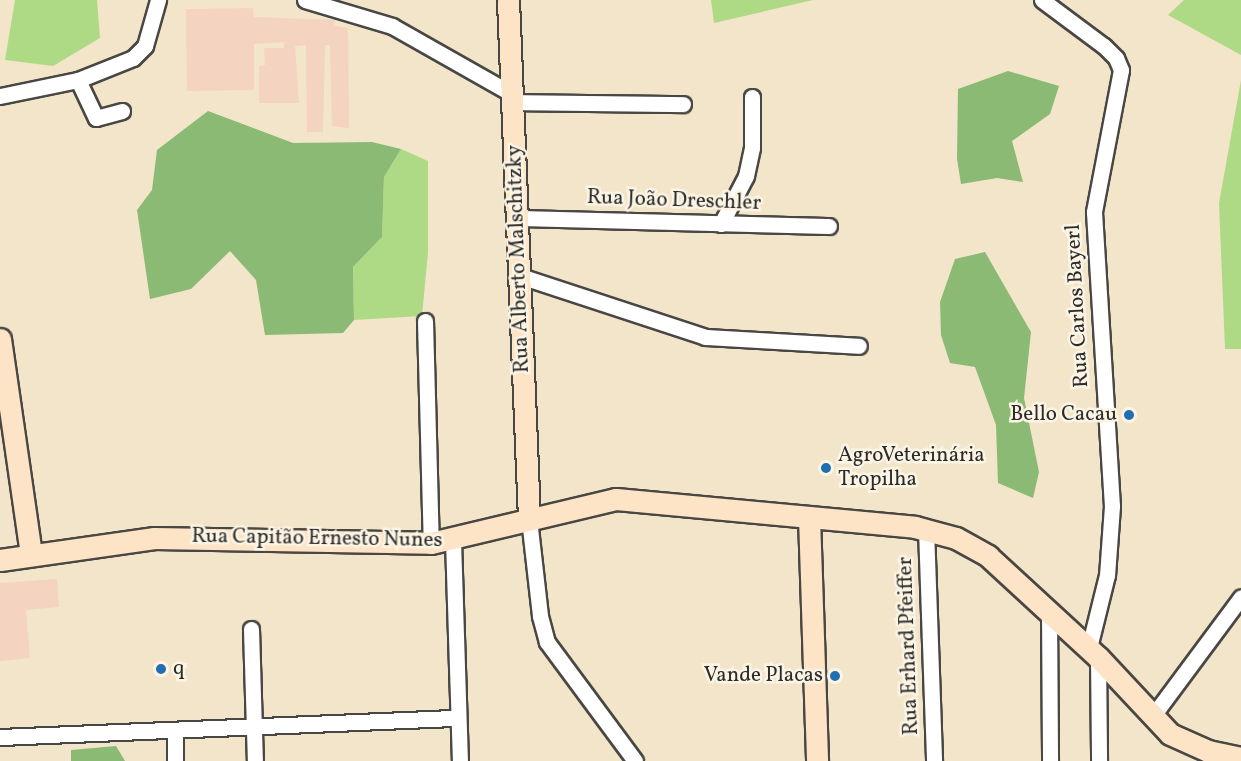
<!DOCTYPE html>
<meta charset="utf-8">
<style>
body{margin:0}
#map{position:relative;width:1241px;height:761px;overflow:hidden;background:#f2e5c9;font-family:Vollkorn,serif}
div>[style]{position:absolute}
.built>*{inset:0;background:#f4d3c0}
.green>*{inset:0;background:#aeda86}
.forest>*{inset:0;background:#8aba73}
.roads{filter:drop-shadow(2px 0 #494743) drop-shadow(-2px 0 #494743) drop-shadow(0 2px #494743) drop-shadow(0 -2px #494743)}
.street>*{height:15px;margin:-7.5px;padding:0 7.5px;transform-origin:7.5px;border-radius:7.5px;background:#fff}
.secondary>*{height:21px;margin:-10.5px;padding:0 10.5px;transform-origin:10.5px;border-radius:10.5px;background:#fee4c6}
.dots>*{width:16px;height:16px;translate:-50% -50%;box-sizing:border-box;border:3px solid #fcf5e5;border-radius:50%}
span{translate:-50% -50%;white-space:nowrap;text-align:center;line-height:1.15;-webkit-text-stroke:5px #fcf5e5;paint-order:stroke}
.street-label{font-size:21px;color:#2b2b2b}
.poi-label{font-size:21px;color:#2b2b2b}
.right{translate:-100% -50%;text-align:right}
.left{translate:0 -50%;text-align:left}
</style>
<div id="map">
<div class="built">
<div style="clip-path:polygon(253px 8px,254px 17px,335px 20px,334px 26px,348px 28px,349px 128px,332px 126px,330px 45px,325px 45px,323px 132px,307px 132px,306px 45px,295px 46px,299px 103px,259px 103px,259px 66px,265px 65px,264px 48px,284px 48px,284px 42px,254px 44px,254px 90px,187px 91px,186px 9px)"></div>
<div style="clip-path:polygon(57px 579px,59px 607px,26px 610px,30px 658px,0 661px,0 583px)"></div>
</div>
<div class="green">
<div style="clip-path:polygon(15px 0,97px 0,100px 38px,53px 66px,5px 60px)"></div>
<div style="clip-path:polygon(711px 0,813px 0,714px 23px)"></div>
<div style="clip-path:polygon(1184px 0,1241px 0,1241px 55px,1168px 15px)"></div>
<div style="clip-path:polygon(1241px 80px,1241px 349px,1225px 349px,1219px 203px)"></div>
<div style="clip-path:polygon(401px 149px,428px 161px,428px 253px,422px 316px,354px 320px,353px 267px,382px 237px,384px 177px)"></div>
</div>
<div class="forest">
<div style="clip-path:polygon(1008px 71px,1059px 86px,1050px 114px,1012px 141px,1023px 182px,997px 178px,961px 184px,957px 159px,958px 89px)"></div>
<div style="clip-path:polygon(208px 111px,293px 143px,372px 142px,401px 149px,384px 177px,382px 237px,353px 267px,354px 320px,343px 333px,265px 335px,256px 280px,230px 251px,191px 289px,150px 299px,137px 210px,152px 190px,157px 150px)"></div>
<div style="clip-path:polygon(985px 252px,1031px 332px,1024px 398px,1039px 472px,1033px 498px,998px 483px,996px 425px,975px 367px,950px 363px,941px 335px,940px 302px,955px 259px)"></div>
<div style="clip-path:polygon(116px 746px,125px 761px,71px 761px,71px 750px)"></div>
</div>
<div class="roads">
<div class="street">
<div style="left:305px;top:0;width:91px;rotate:16.6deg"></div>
<div style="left:392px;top:26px;width:138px;rotate:29.5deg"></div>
<div style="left:1042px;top:0;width:77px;rotate:36.6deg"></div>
<div style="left:1104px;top:46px;width:17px;rotate:45deg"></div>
<div style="left:1116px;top:58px;width:13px;rotate:67deg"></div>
<div style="left:1121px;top:70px;width:145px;rotate:100.8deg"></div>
<div style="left:1094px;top:212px;width:295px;rotate:86.5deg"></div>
<div style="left:1112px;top:506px;width:69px;rotate:94.1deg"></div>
<div style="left:1107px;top:575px;width:75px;rotate:103.9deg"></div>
<div style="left:78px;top:80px;width:59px;rotate:-21.8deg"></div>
<div style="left:133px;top:58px;width:17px;rotate:-45deg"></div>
<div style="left:145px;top:46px;width:48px;rotate:-74.2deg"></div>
<div style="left:0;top:96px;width:80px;rotate:-11.6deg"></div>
<div style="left:78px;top:80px;width:42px;rotate:64.7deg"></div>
<div style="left:96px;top:118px;width:27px;rotate:-15deg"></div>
<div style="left:512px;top:102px;width:171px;rotate:0.7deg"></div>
<div style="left:518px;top:218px;width:311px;rotate:1.5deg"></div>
<div style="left:721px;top:224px;width:54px;rotate:-62.5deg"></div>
<div style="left:746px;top:176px;width:29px;rotate:-78deg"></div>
<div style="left:752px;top:148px;width:51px;rotate:-90deg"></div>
<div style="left:520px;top:276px;width:195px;rotate:18.2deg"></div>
<div style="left:705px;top:337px;width:154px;rotate:3.3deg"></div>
<div style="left:425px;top:321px;width:222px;rotate:88.5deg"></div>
<div style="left:529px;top:519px;width:98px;rotate:83.5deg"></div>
<div style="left:540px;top:616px;width:27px;rotate:75deg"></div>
<div style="left:547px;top:642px;width:148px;rotate:53.5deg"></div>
<div style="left:926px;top:529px;width:232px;rotate:88deg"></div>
<div style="left:453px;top:540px;width:221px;rotate:88.2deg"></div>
<div style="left:1049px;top:610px;width:151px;rotate:89.6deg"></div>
<div style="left:251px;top:629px;width:132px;rotate:88.3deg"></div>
<div style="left:1098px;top:657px;width:104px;rotate:89.4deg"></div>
<div style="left:1152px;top:717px;width:149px;rotate:-53.4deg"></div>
<div style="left:0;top:737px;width:458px;rotate:-2.4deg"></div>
<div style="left:175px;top:761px;width:29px;rotate:-90deg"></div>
</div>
<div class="secondary">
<div style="left:508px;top:0;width:519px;rotate:87.68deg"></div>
<div style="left:0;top:339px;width:217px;rotate:81.8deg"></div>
<div style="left:809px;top:517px;width:244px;rotate:88.1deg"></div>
<div style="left:0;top:560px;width:156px;rotate:-8.1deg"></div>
<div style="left:154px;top:538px;width:277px;rotate:1deg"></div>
<div style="left:431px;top:543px;width:190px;rotate:-13.4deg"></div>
<div style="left:616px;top:499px;width:300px;rotate:5.3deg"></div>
<div style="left:915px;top:527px;width:42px;rotate:15deg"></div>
<div style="left:956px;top:538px;width:37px;rotate:29deg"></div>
<div style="left:988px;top:556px;width:149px;rotate:42.6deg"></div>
<div style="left:1098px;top:657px;width:105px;rotate:46.9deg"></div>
<div style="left:1170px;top:734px;width:42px;rotate:24.1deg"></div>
<div style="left:1208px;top:751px;width:34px;rotate:12deg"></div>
</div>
</div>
<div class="dots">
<div style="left:1129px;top:415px;background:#1f6fb2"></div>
<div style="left:826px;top:468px;background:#1f6fb2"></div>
<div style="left:161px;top:669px;background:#1f6fb2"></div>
<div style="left:835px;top:676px;background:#1f6fb2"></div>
</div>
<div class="street-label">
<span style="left:674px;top:201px;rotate:2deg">Rua João Dreschler</span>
<span style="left:519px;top:259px;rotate:-92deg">Rua Alberto Malschitzky</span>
<span style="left:1078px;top:306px;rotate:-93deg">Rua Carlos Bayerl</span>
<span style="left:317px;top:539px;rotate:1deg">Rua Capitão Ernesto Nunes</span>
<span style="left:909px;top:646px;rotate:-92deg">Rua Erhard Pfeiffer</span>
</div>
<div class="poi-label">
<span class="right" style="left:1117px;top:415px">Bello Cacau</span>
<span class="left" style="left:838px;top:468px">AgroVeterinária<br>Tropilha</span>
<span class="left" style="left:173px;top:669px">q</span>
<span class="right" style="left:823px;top:676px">Vande Placas</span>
</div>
</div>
